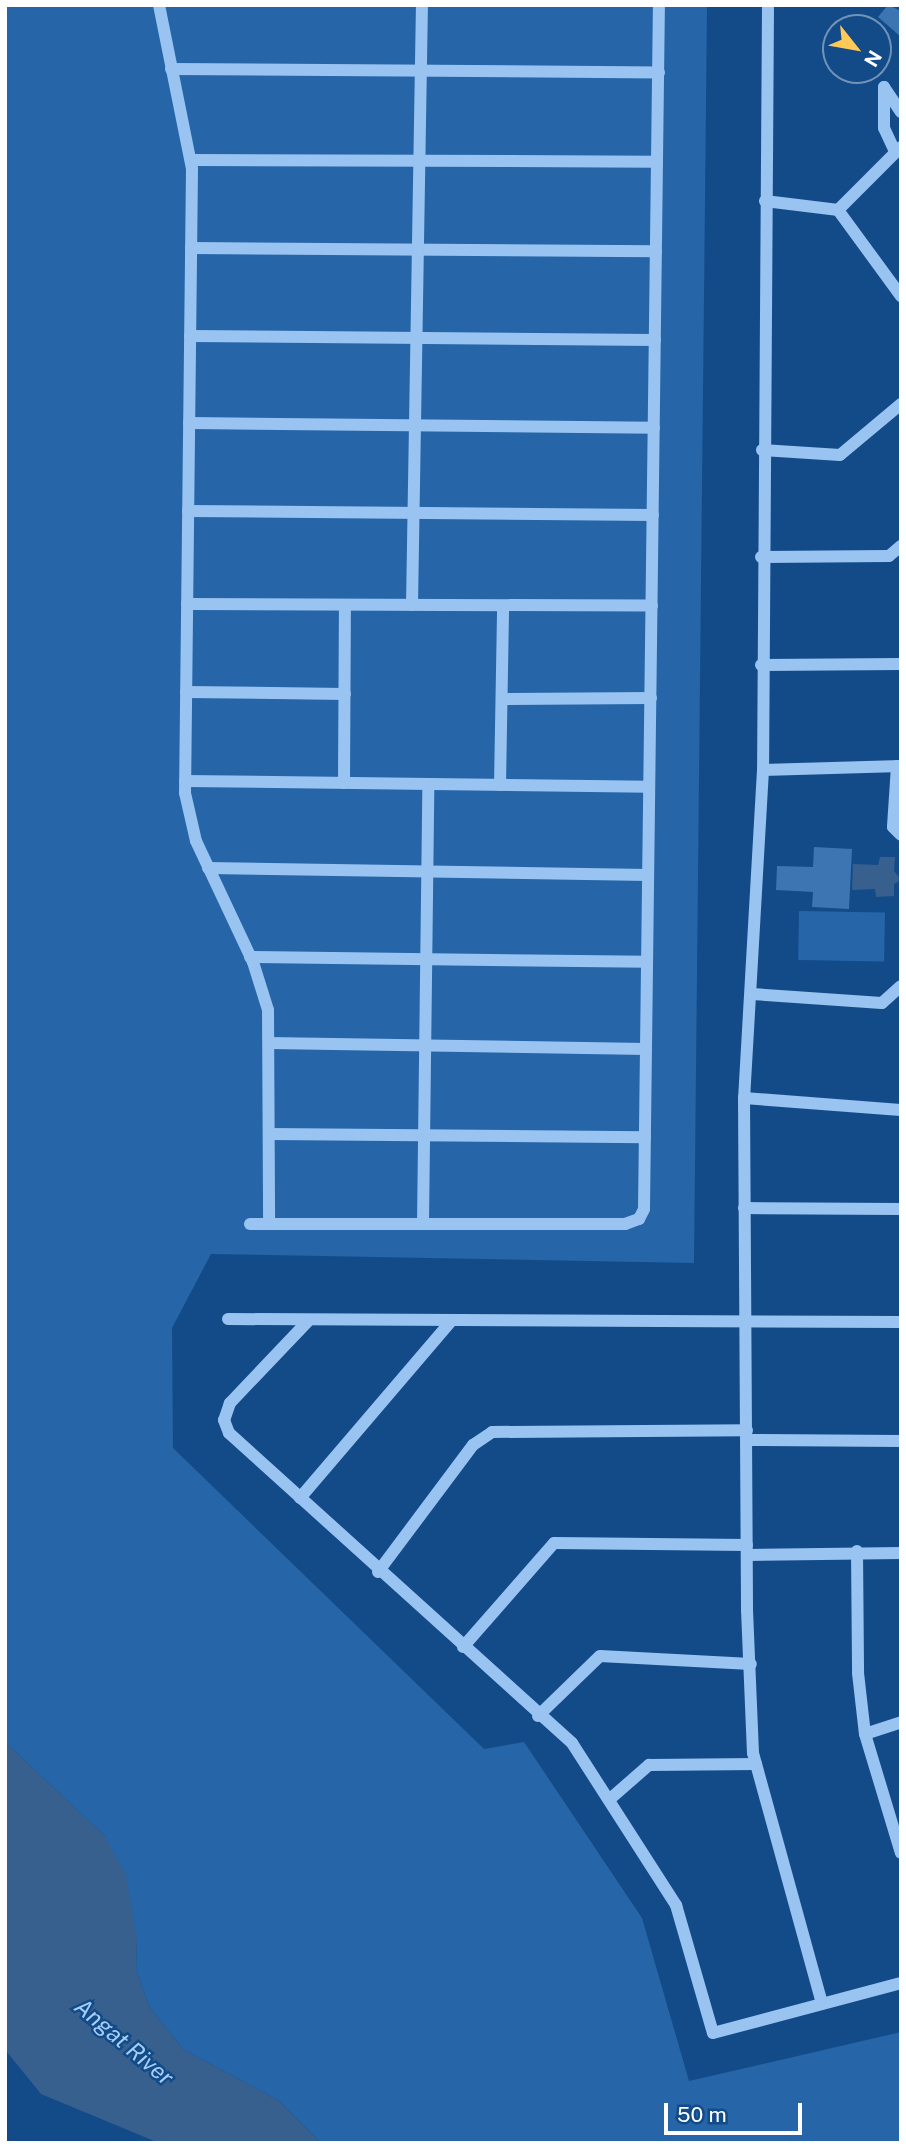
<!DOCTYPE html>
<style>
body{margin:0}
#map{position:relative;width:906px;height:2148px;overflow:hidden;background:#134b89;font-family:"Public Sans",sans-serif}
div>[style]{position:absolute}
.green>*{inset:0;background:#2565a8;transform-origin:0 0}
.water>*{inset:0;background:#37608e}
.building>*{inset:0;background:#3c75b2}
.minor>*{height:12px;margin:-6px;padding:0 6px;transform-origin:6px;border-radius:6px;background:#99c3f0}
span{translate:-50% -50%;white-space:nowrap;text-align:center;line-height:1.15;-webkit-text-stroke:5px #134b89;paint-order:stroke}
.water-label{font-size:23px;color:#a5cdf7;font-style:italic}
.frame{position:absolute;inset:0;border:7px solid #fff;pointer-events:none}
.north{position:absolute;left:822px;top:14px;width:70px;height:70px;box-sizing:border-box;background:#134b89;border:2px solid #7193b8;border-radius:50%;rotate:121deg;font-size:19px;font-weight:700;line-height:28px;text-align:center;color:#fff}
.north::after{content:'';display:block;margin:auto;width:24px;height:32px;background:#ffc958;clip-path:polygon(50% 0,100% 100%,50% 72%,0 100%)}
.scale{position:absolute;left:664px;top:2103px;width:138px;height:32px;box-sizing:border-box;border:4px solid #fff;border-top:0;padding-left:9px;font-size:21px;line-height:24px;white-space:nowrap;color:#fff;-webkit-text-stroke:5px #134b89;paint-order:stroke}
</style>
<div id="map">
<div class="green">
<div style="clip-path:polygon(5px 5px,707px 5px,694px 1263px,211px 1254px,172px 1328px,173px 1448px,484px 1749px,524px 1742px,642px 1918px,689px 2081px,901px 2032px,901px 2143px,321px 2143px,278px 2100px,184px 2050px,150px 2008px,136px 1970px,137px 1940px,105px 1836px,5px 1742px)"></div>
<div style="left:799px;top:911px;width:86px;height:49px;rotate:1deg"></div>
</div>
<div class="water">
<div style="clip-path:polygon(880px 857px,895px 857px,894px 871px,901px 880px,894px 884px,894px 896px,876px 897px,875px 889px,852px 890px,853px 864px,878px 865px)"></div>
<div style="clip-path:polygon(5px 1742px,105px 1836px,126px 1875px,137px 1940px,136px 1970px,150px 2008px,184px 2050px,278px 2100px,321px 2143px,159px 2143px,41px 2094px,7px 2052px)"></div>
</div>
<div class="building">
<div style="clip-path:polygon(888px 5px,901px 11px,901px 37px,878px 17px)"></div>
<div style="clip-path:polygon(814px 847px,852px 849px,849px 909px,812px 907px,813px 892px,776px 890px,777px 866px,813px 867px)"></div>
</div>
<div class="minor">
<div style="left:159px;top:5px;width:167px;rotate:78.6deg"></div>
<div style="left:192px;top:169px;width:624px;rotate:90.64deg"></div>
<div style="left:185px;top:793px;width:49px;rotate:77.1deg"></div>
<div style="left:196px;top:841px;width:134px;rotate:64.8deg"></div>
<div style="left:253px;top:962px;width:50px;rotate:72.6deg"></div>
<div style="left:268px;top:1010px;width:214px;rotate:89.7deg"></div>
<div style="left:768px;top:5px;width:765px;rotate:90.37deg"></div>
<div style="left:763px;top:770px;width:329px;rotate:93.3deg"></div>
<div style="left:744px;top:1098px;width:512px;rotate:89.66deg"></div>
<div style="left:747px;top:1610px;width:143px;rotate:87.6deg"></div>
<div style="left:753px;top:1753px;width:260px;rotate:74.6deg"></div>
<div style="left:171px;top:69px;width:488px;rotate:0.4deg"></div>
<div style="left:884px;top:87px;width:41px;rotate:90deg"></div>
<div style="left:884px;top:128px;width:26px;rotate:65deg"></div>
<div style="left:884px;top:87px;width:30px;rotate:56deg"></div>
<div style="left:191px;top:160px;width:466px;rotate:0.2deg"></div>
<div style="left:765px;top:201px;width:74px;rotate:7deg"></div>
<div style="left:838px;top:210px;width:107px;rotate:53.8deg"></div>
<div style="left:838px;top:210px;width:89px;rotate:-45deg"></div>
<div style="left:191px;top:248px;width:465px;rotate:0.4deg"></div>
<div style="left:190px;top:336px;width:465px;rotate:0.5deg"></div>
<div style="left:189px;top:423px;width:465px;rotate:0.6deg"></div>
<div style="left:762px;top:450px;width:78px;rotate:3.7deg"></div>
<div style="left:840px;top:455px;width:80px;rotate:-39.9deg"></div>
<div style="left:188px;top:511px;width:465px;rotate:0.5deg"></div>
<div style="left:761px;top:557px;width:128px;rotate:-0.4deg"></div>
<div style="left:889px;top:556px;width:16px;rotate:-40deg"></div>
<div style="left:187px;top:604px;width:465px;rotate:0.2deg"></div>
<div style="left:412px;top:605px;width:600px;rotate:-89.05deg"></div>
<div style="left:761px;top:665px;width:140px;rotate:-0.4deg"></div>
<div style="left:186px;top:692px;width:159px;rotate:0.7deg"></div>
<div style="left:503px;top:699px;width:148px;rotate:-0.4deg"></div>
<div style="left:897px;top:766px;width:61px;rotate:93.8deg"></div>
<div style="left:893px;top:827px;width:11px;rotate:45deg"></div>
<div style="left:763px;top:770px;width:138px;rotate:-1.7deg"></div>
<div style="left:185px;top:781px;width:464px;rotate:0.7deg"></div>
<div style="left:344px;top:783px;width:178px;rotate:-89.7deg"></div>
<div style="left:500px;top:785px;width:179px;rotate:-89deg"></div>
<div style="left:208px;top:868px;width:440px;rotate:0.9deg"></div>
<div style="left:250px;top:957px;width:397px;rotate:0.7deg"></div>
<div style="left:752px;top:994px;width:130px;rotate:4deg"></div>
<div style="left:882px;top:1003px;width:25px;rotate:-42deg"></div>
<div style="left:269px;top:1043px;width:377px;rotate:0.9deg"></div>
<div style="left:744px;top:1098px;width:157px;rotate:4.4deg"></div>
<div style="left:269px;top:1134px;width:376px;rotate:0.5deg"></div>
<div style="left:744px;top:1208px;width:157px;rotate:0.4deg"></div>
<div style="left:250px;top:1224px;width:375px"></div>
<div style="left:625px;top:1224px;width:15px;rotate:-20deg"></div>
<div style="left:639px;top:1219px;width:11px;rotate:-63deg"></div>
<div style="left:644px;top:1209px;width:1204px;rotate:-89.29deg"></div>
<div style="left:423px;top:1224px;width:440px;rotate:-89.3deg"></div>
<div style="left:228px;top:1319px;width:673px;rotate:0.26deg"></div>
<div style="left:309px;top:1320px;width:115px;rotate:133.6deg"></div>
<div style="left:230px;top:1403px;width:18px;rotate:109deg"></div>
<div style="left:224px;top:1420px;width:14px;rotate:69deg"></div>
<div style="left:229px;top:1433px;width:462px;rotate:42.1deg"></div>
<div style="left:572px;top:1743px;width:193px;rotate:57.3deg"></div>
<div style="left:676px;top:1905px;width:133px;rotate:73.9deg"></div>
<div style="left:713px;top:2033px;width:195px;rotate:-14.9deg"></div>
<div style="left:747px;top:1440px;width:154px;rotate:0.4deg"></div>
<div style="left:300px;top:1498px;width:233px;rotate:-49.5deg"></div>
<div style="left:857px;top:1551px;width:122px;rotate:89.5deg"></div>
<div style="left:858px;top:1673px;width:61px;rotate:83.5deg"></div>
<div style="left:865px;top:1734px;width:124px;rotate:73.2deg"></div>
<div style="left:747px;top:1555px;width:154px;rotate:-0.7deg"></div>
<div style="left:378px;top:1572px;width:159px;rotate:-53.2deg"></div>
<div style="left:473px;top:1445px;width:23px;rotate:-34deg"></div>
<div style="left:492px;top:1432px;width:255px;rotate:-0.4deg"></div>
<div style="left:463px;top:1647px;width:138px;rotate:-48.8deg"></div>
<div style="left:554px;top:1543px;width:193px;rotate:0.6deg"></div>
<div style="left:538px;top:1716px;width:86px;rotate:-44.1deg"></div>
<div style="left:600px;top:1656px;width:151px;rotate:3deg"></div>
<div style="left:865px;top:1734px;width:38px;rotate:-18deg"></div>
<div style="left:610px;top:1799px;width:52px;rotate:-41.1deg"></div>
<div style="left:649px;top:1765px;width:107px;rotate:-0.5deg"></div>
</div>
<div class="water-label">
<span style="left:124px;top:2042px;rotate:40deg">Angat River</span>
</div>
<div class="frame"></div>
<div class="north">N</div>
<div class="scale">50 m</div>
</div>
